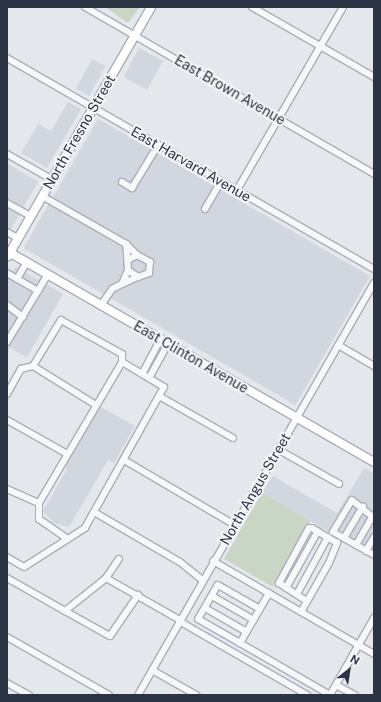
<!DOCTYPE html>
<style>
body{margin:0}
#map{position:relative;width:381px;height:702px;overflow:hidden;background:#e4e7ec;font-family:"Public Sans",sans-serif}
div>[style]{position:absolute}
.built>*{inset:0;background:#d2d6de;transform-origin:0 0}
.green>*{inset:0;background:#c9d6c5;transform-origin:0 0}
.roads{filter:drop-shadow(1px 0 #a9aeb7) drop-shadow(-1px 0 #a9aeb7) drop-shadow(0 1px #a9aeb7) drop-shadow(0 -1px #a9aeb7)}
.minor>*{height:6px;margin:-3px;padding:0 3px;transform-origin:3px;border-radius:3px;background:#f7f8fa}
.major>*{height:8px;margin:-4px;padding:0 4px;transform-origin:4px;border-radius:4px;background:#fff}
span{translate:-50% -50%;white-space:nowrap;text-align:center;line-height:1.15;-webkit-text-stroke:4px #f4f6f9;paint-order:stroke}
.street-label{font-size:14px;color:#2b3445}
.frame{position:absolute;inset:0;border:8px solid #2b3445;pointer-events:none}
.north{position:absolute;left:329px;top:650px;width:40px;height:40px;-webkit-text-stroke:3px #f4f6f9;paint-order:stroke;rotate:30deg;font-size:11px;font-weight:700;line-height:16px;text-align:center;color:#2b3445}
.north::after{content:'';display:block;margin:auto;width:14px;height:18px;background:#2b3445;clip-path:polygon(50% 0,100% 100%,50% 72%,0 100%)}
</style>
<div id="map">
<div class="built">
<div style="left:139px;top:48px;width:27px;height:33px;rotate:28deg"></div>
<div style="left:92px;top:59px;width:15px;height:34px;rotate:28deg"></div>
<div style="clip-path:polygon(68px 102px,81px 109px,47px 168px,21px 153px,38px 124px,51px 131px)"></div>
<div style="left:98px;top:119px;width:314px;height:149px;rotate:30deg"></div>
<div style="clip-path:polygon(7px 163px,38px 182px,7px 236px)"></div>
<div style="clip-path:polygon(16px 267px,63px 294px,27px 357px,10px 348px,7px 353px,7px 277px)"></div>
<div style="clip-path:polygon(92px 405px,99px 406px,135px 426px,114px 463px,108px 460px,69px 527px,54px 523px,43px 511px,67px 469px,59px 464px)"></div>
<div style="clip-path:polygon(364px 468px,374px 473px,374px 558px,262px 493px,273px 476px,337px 513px)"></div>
</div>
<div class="green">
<div style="clip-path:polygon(105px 7px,140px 7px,128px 23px)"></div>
<div style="left:262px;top:493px;width:56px;height:76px;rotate:30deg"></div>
</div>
<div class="roads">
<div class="minor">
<div style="left:85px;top:7px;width:334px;rotate:30deg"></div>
<div style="left:252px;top:7px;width:141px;rotate:29.8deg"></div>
<div style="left:7px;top:58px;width:423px;rotate:29.9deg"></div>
<div style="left:7px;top:154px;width:51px;rotate:29.6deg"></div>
<div style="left:122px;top:182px;width:12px;rotate:31deg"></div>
<div style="left:132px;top:188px;width:50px;rotate:-58.8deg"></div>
<div style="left:237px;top:190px;width:211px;rotate:-59.9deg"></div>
<div style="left:42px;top:196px;width:97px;rotate:29.7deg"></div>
<div style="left:7px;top:203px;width:26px;rotate:29deg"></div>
<div style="left:205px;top:209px;width:32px;rotate:-60deg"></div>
<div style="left:7px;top:232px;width:13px;rotate:29deg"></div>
<div style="left:128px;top:260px;width:10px;rotate:-29deg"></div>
<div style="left:137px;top:255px;width:15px;rotate:28deg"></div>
<div style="left:150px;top:262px;width:11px;rotate:95deg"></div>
<div style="left:149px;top:273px;width:12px;rotate:160deg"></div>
<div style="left:138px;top:277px;width:12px;rotate:-145deg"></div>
<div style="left:128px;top:270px;width:26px;rotate:-94deg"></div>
<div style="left:126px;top:244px;width:16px;rotate:45deg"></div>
<div style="left:128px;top:270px;width:15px;rotate:113deg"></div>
<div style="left:122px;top:284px;width:17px;rotate:-24deg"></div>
<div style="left:7px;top:273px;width:36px;rotate:30deg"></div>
<div style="left:17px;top:279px;width:20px;rotate:-60deg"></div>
<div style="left:7px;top:305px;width:20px;rotate:37deg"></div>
<div style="left:101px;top:305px;width:19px;rotate:-55deg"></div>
<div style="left:112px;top:289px;width:11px;rotate:-27deg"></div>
<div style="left:7px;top:342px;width:79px;rotate:-58.9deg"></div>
<div style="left:338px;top:345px;width:42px;rotate:30.3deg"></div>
<div style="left:33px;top:366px;width:74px;rotate:31.8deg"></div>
<div style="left:142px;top:374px;width:40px;rotate:-62deg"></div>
<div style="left:149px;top:378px;width:39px;rotate:-61deg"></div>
<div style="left:7px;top:394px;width:29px;rotate:-61deg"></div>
<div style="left:21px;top:369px;width:12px;rotate:-14deg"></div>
<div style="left:33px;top:366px;width:54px;rotate:-58.7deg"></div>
<div style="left:61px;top:320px;width:70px;rotate:29.1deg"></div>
<div style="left:122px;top:354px;width:8px;rotate:90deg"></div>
<div style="left:159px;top:396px;width:85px;rotate:29.6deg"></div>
<div style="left:7px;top:420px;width:69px;rotate:29.5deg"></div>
<div style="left:279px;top:450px;width:69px;rotate:29.5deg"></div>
<div style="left:124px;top:460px;width:129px;rotate:30.4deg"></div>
<div style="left:7px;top:489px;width:35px;rotate:24deg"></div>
<div style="left:39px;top:503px;width:164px;rotate:-59.5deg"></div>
<div style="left:122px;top:362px;width:49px;rotate:30.8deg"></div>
<div style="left:164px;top:387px;width:162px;rotate:119.3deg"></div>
<div style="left:85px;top:528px;width:72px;rotate:147.4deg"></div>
<div style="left:24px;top:567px;width:20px;rotate:-150deg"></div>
<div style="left:39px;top:503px;width:16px;rotate:90deg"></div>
<div style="left:39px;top:519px;width:35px;rotate:35deg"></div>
<div style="left:94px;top:512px;width:99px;rotate:30.2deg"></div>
<div style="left:180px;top:562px;width:28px;rotate:39deg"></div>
<div style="left:374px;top:518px;width:28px;rotate:-141deg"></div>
<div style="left:352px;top:500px;width:37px;rotate:121deg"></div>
<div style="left:333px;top:532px;width:47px;rotate:29.3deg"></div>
<div style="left:344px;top:538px;width:37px;rotate:-59deg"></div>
<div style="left:356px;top:545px;width:32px;rotate:-60deg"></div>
<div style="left:366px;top:551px;width:16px;rotate:-60deg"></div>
<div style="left:213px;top:561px;width:186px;rotate:30deg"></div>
<div style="left:7px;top:578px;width:67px;rotate:29.6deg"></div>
<div style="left:65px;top:611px;width:53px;rotate:-38.8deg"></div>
<div style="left:106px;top:578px;width:85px;rotate:29.6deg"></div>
<div style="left:106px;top:578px;width:23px;rotate:-56deg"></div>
<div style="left:286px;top:588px;width:65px;rotate:-60.7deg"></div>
<div style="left:269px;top:593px;width:58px;rotate:120.1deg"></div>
<div style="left:240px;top:643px;width:104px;rotate:30deg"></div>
<div style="left:297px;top:594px;width:65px;rotate:-61.5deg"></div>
<div style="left:212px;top:596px;width:48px;rotate:29.7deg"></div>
<div style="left:205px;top:608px;width:48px;rotate:29.7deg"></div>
<div style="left:65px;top:611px;width:51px;rotate:29.1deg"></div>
<div style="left:110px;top:636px;width:50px;rotate:-55.7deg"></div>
<div style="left:301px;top:612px;width:56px;rotate:-60.3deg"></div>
<div style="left:329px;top:563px;width:22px;rotate:-68deg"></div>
<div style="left:337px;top:543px;width:29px;rotate:-149deg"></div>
<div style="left:312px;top:528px;width:3px;rotate:180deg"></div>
<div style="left:309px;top:528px;width:63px;rotate:118.6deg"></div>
<div style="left:279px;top:583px;width:33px;rotate:33deg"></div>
<div style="left:179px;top:621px;width:148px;rotate:30deg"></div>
<div style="left:7px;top:637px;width:117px;rotate:29.6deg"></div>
<div style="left:240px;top:643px;width:48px;rotate:-150.3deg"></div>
<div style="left:198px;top:619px;width:39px;rotate:-60deg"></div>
<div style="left:218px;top:585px;width:48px;rotate:29.7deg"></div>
<div style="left:152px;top:670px;width:51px;rotate:29.6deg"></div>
<div style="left:7px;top:683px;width:25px;rotate:29deg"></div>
<div style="left:336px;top:685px;width:21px;rotate:28deg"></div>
<div style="left:138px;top:695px;width:475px;rotate:-60.2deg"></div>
<div style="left:330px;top:695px;width:89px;rotate:-60.3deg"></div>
</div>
<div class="major">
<div style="left:7px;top:251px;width:423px;rotate:29.9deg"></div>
<div style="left:8px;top:256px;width:287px;rotate:-60.1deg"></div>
</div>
</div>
<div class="street-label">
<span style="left:230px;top:90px;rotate:30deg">East Brown Avenue</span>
<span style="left:79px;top:132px;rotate:-60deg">North Fresno Street</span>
<span style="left:191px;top:164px;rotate:30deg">East Harvard Avenue</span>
<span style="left:191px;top:357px;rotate:30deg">East Clinton Avenue</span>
<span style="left:255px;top:489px;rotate:-60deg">North Angus Street</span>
</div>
<div class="frame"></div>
<div class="north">N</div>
</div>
